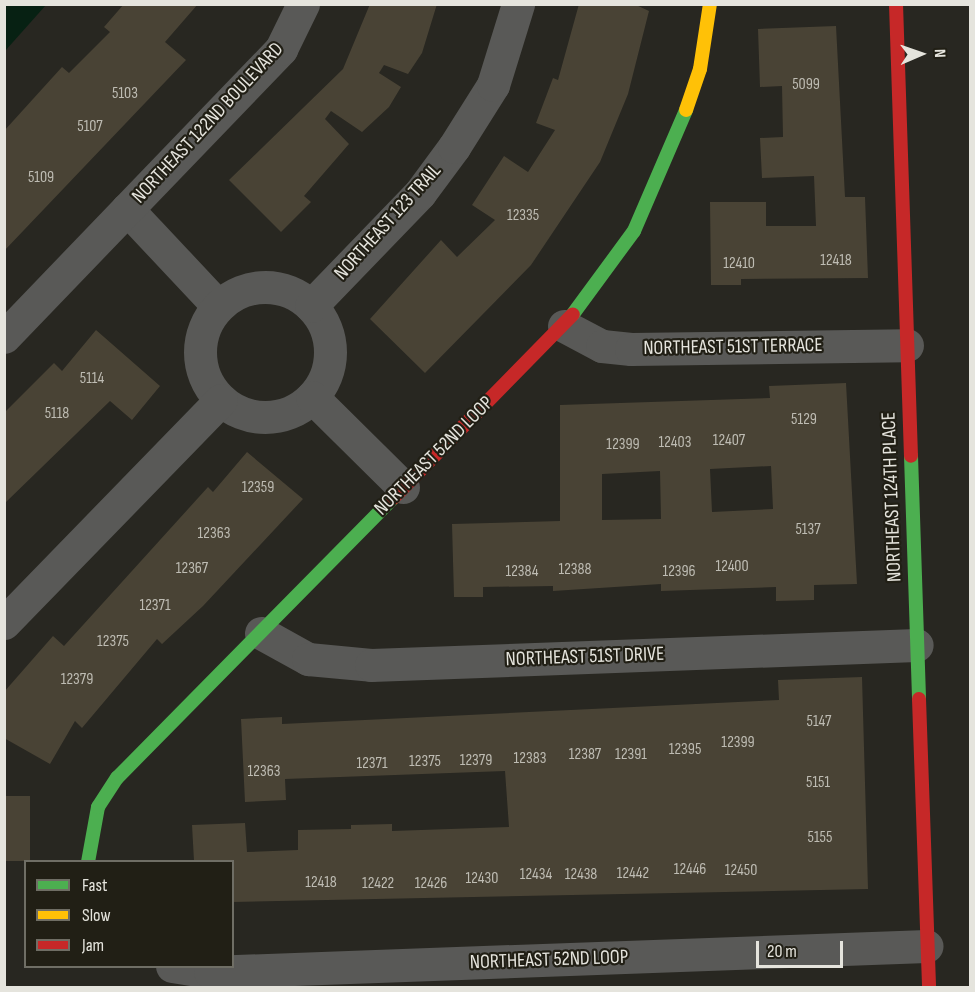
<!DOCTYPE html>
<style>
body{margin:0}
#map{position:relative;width:975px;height:992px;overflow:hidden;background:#282721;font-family:"Sofia Sans Condensed",sans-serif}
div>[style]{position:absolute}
.water>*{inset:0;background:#072113}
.building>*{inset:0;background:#494335;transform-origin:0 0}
.street>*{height:33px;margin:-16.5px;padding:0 16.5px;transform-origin:16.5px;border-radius:16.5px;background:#595957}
.street>.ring{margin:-16.5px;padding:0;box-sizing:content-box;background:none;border:33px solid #595957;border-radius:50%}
.fast>*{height:14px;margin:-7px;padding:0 7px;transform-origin:7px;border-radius:7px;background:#4caf50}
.slow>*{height:14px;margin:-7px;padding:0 7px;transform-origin:7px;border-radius:7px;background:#ffc107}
.jam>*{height:14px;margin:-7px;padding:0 7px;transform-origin:7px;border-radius:7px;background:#c62828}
span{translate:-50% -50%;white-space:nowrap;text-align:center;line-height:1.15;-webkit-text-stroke:4.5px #211f15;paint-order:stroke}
.number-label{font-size:16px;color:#bebcb3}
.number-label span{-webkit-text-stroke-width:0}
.street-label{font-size:20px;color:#e5e4dd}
.frame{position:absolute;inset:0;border:6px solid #e5e4dd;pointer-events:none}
.legend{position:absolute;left:24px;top:860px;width:210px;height:108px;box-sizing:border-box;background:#211f15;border:2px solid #6f6e65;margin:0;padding:8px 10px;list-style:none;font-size:18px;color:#e5e4dd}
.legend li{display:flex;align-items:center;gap:12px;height:30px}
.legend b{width:30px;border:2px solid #6f6e65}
.north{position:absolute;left:891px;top:24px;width:60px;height:60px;-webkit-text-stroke:4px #211f15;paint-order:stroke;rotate:88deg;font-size:16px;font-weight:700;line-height:24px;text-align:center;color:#e5e4dd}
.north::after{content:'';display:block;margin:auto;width:21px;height:27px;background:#e5e4dd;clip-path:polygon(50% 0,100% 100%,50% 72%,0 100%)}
.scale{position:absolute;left:756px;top:941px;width:87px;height:27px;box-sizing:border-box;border:3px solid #e5e4dd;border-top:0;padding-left:8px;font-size:18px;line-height:21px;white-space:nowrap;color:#e5e4dd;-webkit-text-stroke:4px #211f15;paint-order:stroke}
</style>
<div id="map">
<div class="water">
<div style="clip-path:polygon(5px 4px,46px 5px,5px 51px,4px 5px)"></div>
</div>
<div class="building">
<div style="clip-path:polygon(124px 4px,198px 4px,165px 42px,186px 60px,4px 251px,4px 131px,62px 67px,69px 73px,110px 32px,104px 27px)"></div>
<div style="clip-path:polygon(370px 4px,437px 4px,422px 53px,408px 74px,384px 65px,379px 73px,401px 87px,389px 107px,362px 132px,331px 111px,325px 119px,349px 144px,304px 196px,311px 202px,281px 232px,229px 180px,343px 69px)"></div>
<div style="clip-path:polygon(579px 4px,634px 4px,649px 11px,628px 94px,600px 162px,531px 265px,425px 373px,370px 319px,441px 240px,457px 257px,495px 220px,472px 205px,504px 156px,528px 172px,555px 130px,536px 123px,553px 78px,558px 80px)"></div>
<div style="clip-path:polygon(836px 26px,845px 197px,865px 197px,868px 278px,741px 279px,741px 285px,711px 285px,710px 202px,766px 202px,766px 226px,816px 226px,814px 176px,762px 178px,760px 138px,783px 137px,782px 86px,760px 87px,758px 29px)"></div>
<div style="clip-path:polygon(96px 330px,160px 386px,132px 420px,110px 401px,4px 504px,4px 413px,54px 363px,62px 371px)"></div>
<div style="clip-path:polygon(evenodd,846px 383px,857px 584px,814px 585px,814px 600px,776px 601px,776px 587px,661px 591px,661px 584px,553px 591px,553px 586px,483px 587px,483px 597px,454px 597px,452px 524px,560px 521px,560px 405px,770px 398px,769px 386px,846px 383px,771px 466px,773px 509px,712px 512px,710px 469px,771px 466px,846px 383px,660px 471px,661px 519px,602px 520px,602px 474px,660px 471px)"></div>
<div style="clip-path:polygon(247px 452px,303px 499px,203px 606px,162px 644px,157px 639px,82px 728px,75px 721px,50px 764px,4px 738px,4px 692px,53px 636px,64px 646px,208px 487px,213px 492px)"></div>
<div style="clip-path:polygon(862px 677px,868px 889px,232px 902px,232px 861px,194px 861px,192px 825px,245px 823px,247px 852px,298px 850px,298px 830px,351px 829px,351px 825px,392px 824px,392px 831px,509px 827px,505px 771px,285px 779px,286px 800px,245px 802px,241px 719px,282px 717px,282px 724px,779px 700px,778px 680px)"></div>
<div style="left:4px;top:796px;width:26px;height:65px"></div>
</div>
<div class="street">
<div style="left:127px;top:209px;width:133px;rotate:46.8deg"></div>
<div class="ring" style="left:200px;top:287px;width:97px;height:97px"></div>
<div style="left:311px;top:306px;width:157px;rotate:-46deg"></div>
<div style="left:420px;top:193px;width:57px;rotate:-53.5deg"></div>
<div style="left:454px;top:147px;width:73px;rotate:-57.8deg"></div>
<div style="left:493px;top:85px;width:85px;rotate:-72.8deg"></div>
<div style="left:564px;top:326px;width:43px;rotate:27.8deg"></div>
<div style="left:602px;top:346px;width:29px;rotate:6deg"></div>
<div style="left:631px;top:349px;width:276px;rotate:-0.8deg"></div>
<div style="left:4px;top:337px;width:400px;rotate:-46.1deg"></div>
<div style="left:281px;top:49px;width:50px;rotate:-63.9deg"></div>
<div style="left:312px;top:397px;width:128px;rotate:44.7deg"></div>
<div style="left:4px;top:623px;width:311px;rotate:-45.8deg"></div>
<div style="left:261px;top:633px;width:54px;rotate:29deg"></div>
<div style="left:308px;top:659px;width:63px;rotate:5.4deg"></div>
<div style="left:371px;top:665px;width:546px;rotate:-2.1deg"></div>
<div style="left:172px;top:966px;width:38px;rotate:9deg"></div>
<div style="left:210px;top:972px;width:717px;rotate:-2.08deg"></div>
</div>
<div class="fast">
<div style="left:573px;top:314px;width:103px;rotate:-53.7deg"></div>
<div style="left:634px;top:231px;width:132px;rotate:-66.7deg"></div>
<div style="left:911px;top:456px;width:243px;rotate:88.1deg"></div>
<div style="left:88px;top:862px;width:56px;rotate:-79.7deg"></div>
<div style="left:98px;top:807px;width:35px;rotate:-57deg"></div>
<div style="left:117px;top:778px;width:393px;rotate:-45.4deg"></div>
</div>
<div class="slow">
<div style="left:686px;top:110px;width:43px;rotate:-71.1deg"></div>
<div style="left:700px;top:69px;width:66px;rotate:-81.3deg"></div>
</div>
<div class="jam">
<div style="left:896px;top:4px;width:452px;rotate:88.1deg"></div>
<div style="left:393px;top:498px;width:257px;rotate:-45.6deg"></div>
<div style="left:919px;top:699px;width:289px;rotate:88deg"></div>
</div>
<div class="number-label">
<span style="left:806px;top:85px">5099</span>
<span style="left:125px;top:94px">5103</span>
<span style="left:90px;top:127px">5107</span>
<span style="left:41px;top:178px">5109</span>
<span style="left:523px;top:216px">12335</span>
<span style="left:836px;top:261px">12418</span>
<span style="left:739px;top:264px">12410</span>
<span style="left:92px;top:379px">5114</span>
<span style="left:57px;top:414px">5118</span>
<span style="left:804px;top:420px">5129</span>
<span style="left:729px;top:441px">12407</span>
<span style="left:675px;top:443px">12403</span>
<span style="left:623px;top:445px">12399</span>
<span style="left:258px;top:488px">12359</span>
<span style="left:808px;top:530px">5137</span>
<span style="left:214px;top:534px">12363</span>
<span style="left:732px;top:567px">12400</span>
<span style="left:192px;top:569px">12367</span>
<span style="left:575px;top:570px">12388</span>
<span style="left:522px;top:572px">12384</span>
<span style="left:679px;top:572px">12396</span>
<span style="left:155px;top:606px">12371</span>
<span style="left:113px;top:642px">12375</span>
<span style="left:77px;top:680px">12379</span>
<span style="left:819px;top:722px">5147</span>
<span style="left:738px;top:743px">12399</span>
<span style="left:685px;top:750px">12395</span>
<span style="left:585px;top:755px">12387</span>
<span style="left:631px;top:755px">12391</span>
<span style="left:530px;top:759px">12383</span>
<span style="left:476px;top:761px">12379</span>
<span style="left:425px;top:762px">12375</span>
<span style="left:372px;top:764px">12371</span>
<span style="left:264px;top:772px">12363</span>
<span style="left:818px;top:783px">5151</span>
<span style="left:820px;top:838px">5155</span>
<span style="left:690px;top:870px">12446</span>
<span style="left:741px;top:871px">12450</span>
<span style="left:633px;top:874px">12442</span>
<span style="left:536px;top:875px">12434</span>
<span style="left:581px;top:875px">12438</span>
<span style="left:482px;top:879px">12430</span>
<span style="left:321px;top:883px">12418</span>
<span style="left:378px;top:884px">12422</span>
<span style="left:431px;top:884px">12426</span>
</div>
<div class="street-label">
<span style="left:208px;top:123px;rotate:-47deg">NORTHEAST 122ND BOULEVARD</span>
<span style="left:388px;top:222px;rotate:-48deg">NORTHEAST 123 TRAIL</span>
<span style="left:733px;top:347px;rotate:-1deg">NORTHEAST 51ST TERRACE</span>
<span style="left:434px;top:456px;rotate:-45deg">NORTHEAST 52ND LOOP</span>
<span style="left:892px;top:497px;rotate:-92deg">NORTHEAST 124TH PLACE</span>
<span style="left:585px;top:657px;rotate:-2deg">NORTHEAST 51ST DRIVE</span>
<span style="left:549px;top:960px;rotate:-2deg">NORTHEAST 52ND LOOP</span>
</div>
<div class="frame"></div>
<ul class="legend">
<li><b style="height:8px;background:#4caf50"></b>Fast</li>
<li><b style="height:8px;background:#ffc107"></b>Slow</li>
<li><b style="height:8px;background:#c62828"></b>Jam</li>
</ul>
<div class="north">N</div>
<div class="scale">20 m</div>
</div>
